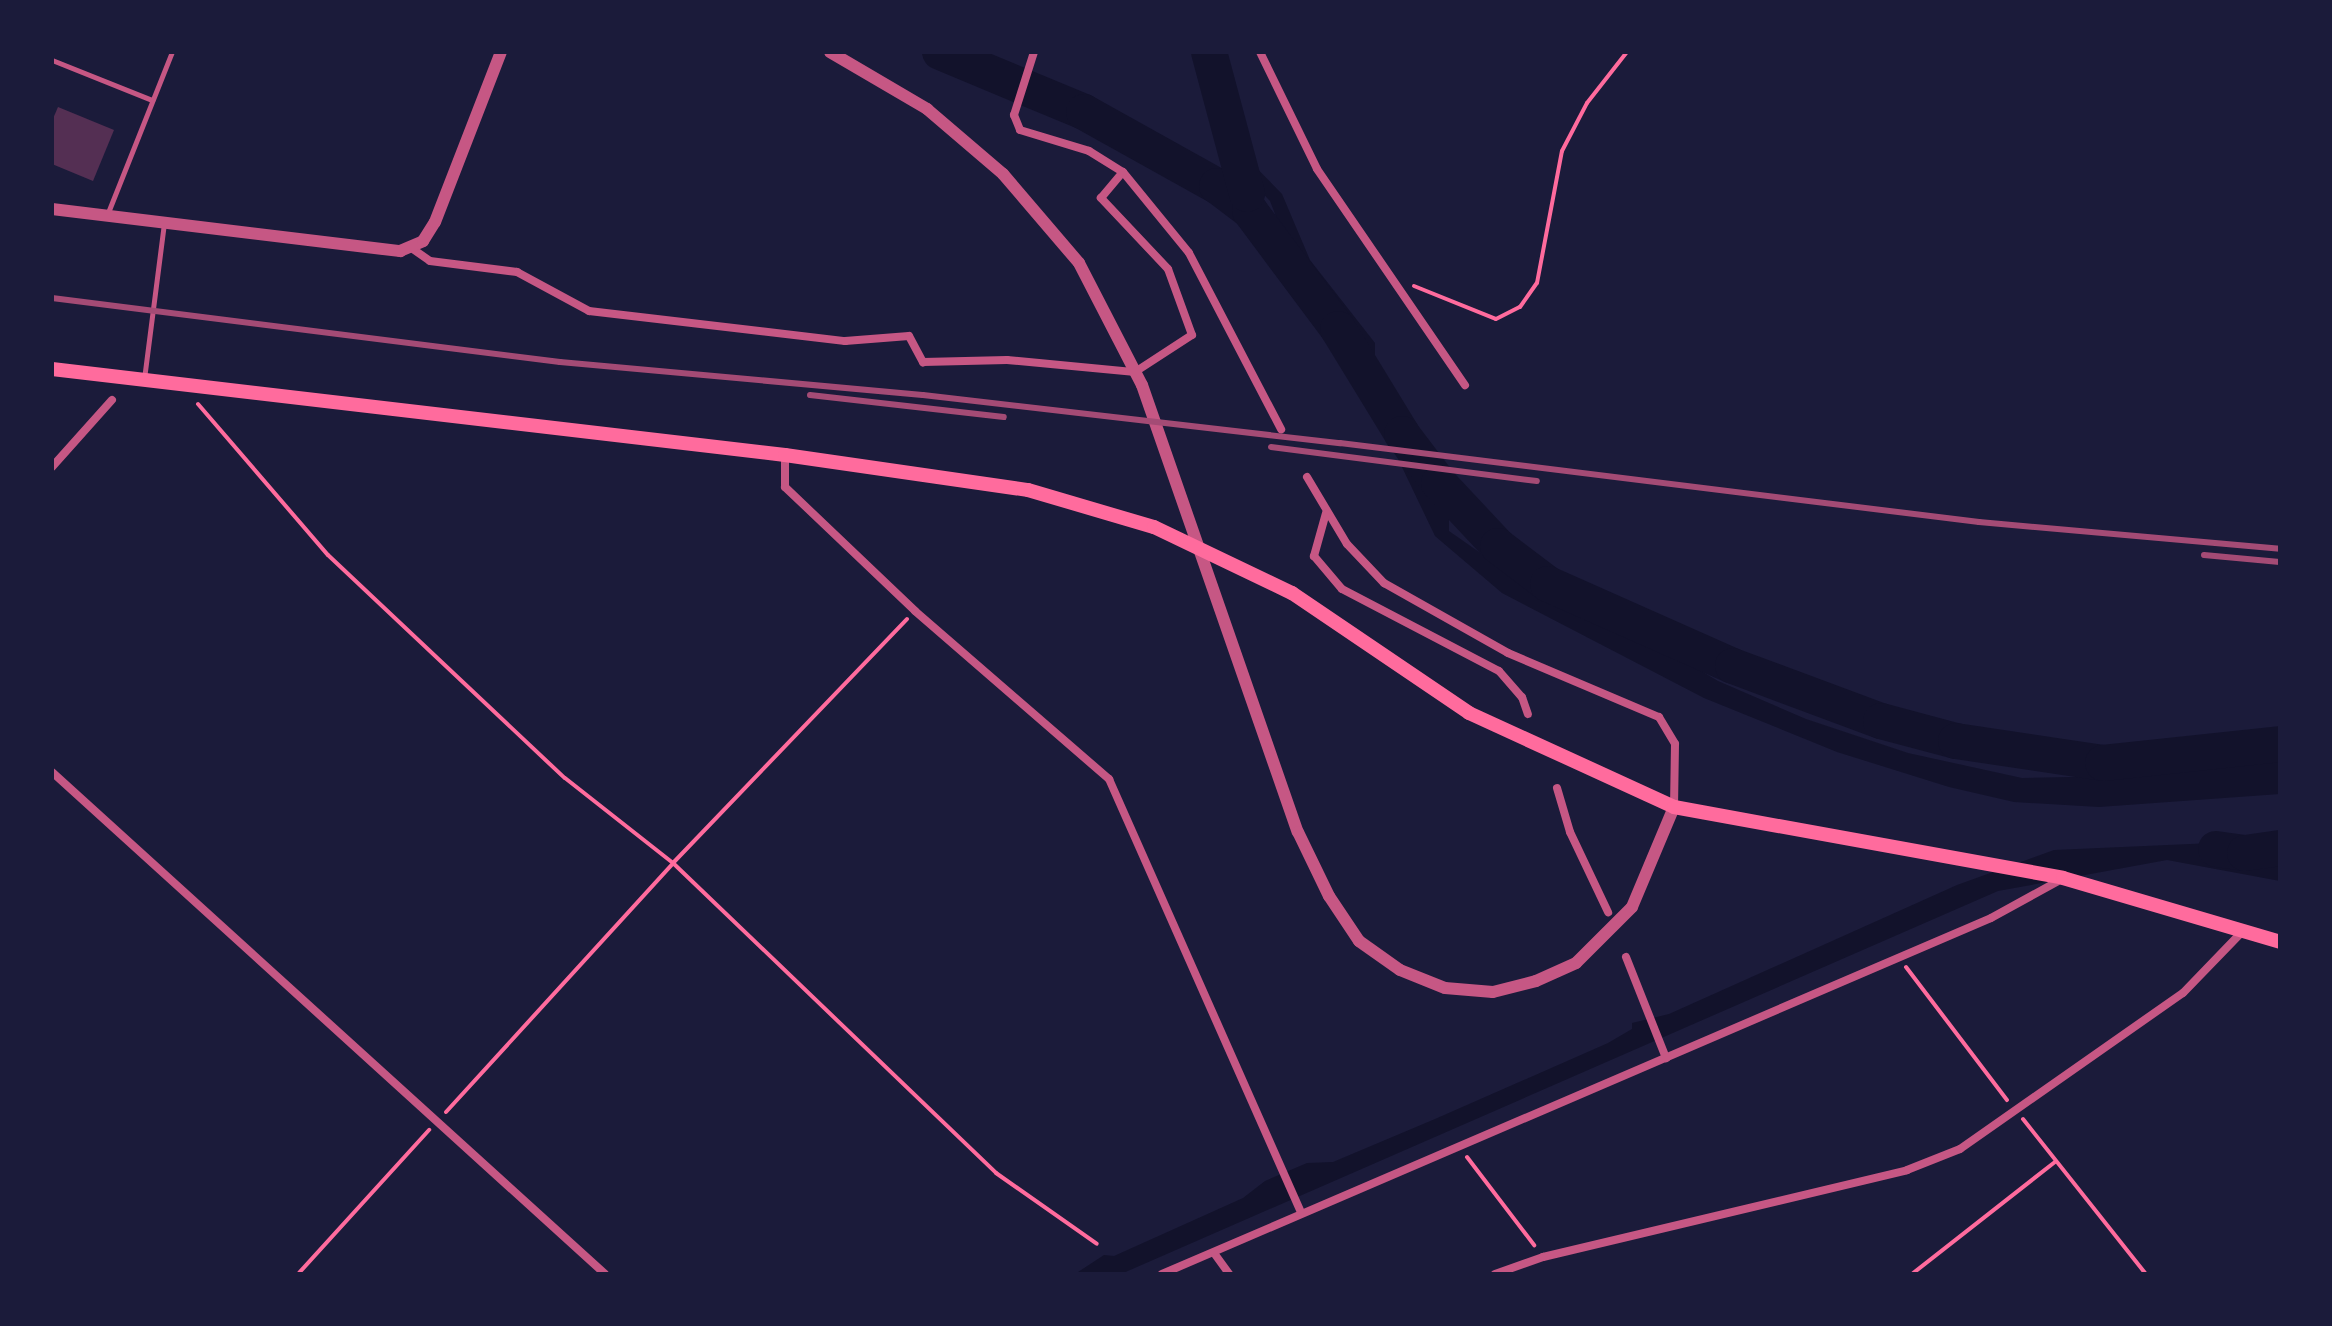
<!DOCTYPE html>
<style>
body{margin:0}
#map{position:relative;width:2332px;height:1326px;overflow:hidden;background:#1b1b3a;font-family:"Nunito Sans",sans-serif}
div>[style]{position:absolute}
.water>*{inset:0;background:#12122b}
.river>*{height:36px;margin:-18px;padding:0 18px;transform-origin:18px;border-radius:18px;background:#12122b}
.building>*{inset:0;background:#542f53}
.path>*{height:4px;margin:-2px;padding:0 2px;transform-origin:2px;border-radius:2px;background:#ff6b9d}
.service>*{height:5px;margin:-2.5px;padding:0 2.5px;transform-origin:2.5px;border-radius:2.5px;background:#c65784}
.minor>*{height:8px;margin:-4px;padding:0 4px;transform-origin:4px;border-radius:4px;background:#c65784}
.tertiary>*{height:12px;margin:-6px;padding:0 6px;transform-origin:6px;border-radius:6px;background:#c65784}
.secondary>*{height:14px;margin:-7px;padding:0 7px;transform-origin:7px;border-radius:7px;background:#ff6b9d}
.rail>*{height:6px;margin:-3px;padding:0 3px;transform-origin:3px;border-radius:3px;background:#a44b75}
span{translate:-50% -50%;white-space:nowrap;text-align:center;line-height:1.15;-webkit-text-stroke:6px #1b1b3a;paint-order:stroke}
.frame{position:absolute;inset:0;border:54px solid #1b1b3a;pointer-events:none}
</style>
<div id="map">
<div class="water">
<div style="clip-path:polygon(1232px 143px,1282px 194px,1310px 260px,1375px 343px,1375px 365px,1391px 390px,1395px 415px,1449px 504px,1449px 531px,1512px 575px,1615px 632px,1656px 644px,1718px 681px,1806px 719px,1908px 753px,2022px 778px,2126px 776px,2280px 752px,2280px 794px,2099px 807px,2014px 802px,1949px 787px,1837px 752px,1704px 698px,1502px 593px,1435px 536px,1356px 371px,1351px 342px,1296px 268px,1270px 201px,1229px 158px)"></div>
<div style="clip-path:polygon(2213px 843px,2280px 853px,2280px 881px,2167px 860px,1998px 891px,1121px 1274px,1075px 1274px,1104px 1255px,1114px 1256px,1243px 1198px,1265px 1181px,1307px 1163px,1333px 1162px,1435px 1119px,1608px 1043px,1632px 1029px,1632px 1023px,1669px 1014px,1957px 885px,2054px 850px)"></div>
</div>
<div class="river">
<div style="left:940px;top:52px;width:156px;rotate:22.6deg"></div>
<div style="left:1084px;top:112px;width:152px;rotate:29.1deg"></div>
<div style="left:1217px;top:186px;width:41px;rotate:37.1deg"></div>
<div style="left:1250px;top:211px;width:147px;rotate:53.3deg"></div>
<div style="left:1338px;top:329px;width:123px;rotate:58.6deg"></div>
<div style="left:1402px;top:434px;width:61px;rotate:52.9deg"></div>
<div style="left:1439px;top:483px;width:86px;rotate:46.9deg"></div>
<div style="left:1498px;top:546px;width:63px;rotate:37.2deg"></div>
<div style="left:1548px;top:584px;width:202px;rotate:23.9deg"></div>
<div style="left:1733px;top:666px;width:158px;rotate:20.4deg"></div>
<div style="left:1881px;top:721px;width:78px;rotate:14.9deg"></div>
<div style="left:1956px;top:741px;width:149px;rotate:8.5deg"></div>
<div style="left:2103px;top:763px;width:178px;rotate:-6.1deg"></div>
<div style="left:1209px;top:52px;width:147px;rotate:75deg"></div>
<div style="left:2216px;top:849px;width:29px;rotate:8deg"></div>
<div style="left:2245px;top:853px;width:35px;rotate:-8deg"></div>
</div>
<div class="building">
<div style="clip-path:polygon(58px 107px,114px 130px,93px 181px,52px 164px,52px 121px)"></div>
</div>
<div class="path">
<div style="left:1414px;top:286px;width:88px;rotate:21.9deg"></div>
<div style="left:1496px;top:319px;width:27px;rotate:-27deg"></div>
<div style="left:1520px;top:307px;width:29px;rotate:-55deg"></div>
<div style="left:1537px;top:283px;width:134px;rotate:-79.3deg"></div>
<div style="left:1562px;top:151px;width:54px;rotate:-62.5deg"></div>
<div style="left:1587px;top:103px;width:65px;rotate:-51.9deg"></div>
<div style="left:198px;top:404px;width:199px;rotate:49.3deg"></div>
<div style="left:328px;top:555px;width:325px;rotate:43.3deg"></div>
<div style="left:565px;top:778px;width:137px;rotate:38.2deg"></div>
<div style="left:673px;top:863px;width:448px;rotate:43.8deg"></div>
<div style="left:996px;top:1173px;width:123px;rotate:35.1deg"></div>
<div style="left:1906px;top:967px;width:167px;rotate:52.8deg"></div>
<div style="left:446px;top:1112px;width:337px;rotate:-47.6deg"></div>
<div style="left:673px;top:863px;width:338px;rotate:-46.2deg"></div>
<div style="left:2023px;top:1119px;width:198px;rotate:51.6deg"></div>
<div style="left:1467px;top:1157px;width:111px;rotate:52.7deg"></div>
<div style="left:298px;top:1274px;width:195px;rotate:-47.7deg"></div>
<div style="left:1912px;top:1274px;width:182px;rotate:-38.1deg"></div>
</div>
<div class="service">
<div style="left:52px;top:60px;width:108px;rotate:21.8deg"></div>
<div style="left:107px;top:215px;width:175px;rotate:-68.3deg"></div>
<div style="left:144px;top:379px;width:157px;rotate:-82.7deg"></div>
</div>
<div class="minor">
<div style="left:1034px;top:52px;width:66px;rotate:107.6deg"></div>
<div style="left:1014px;top:115px;width:16px;rotate:68deg"></div>
<div style="left:1020px;top:130px;width:72px;rotate:16.9deg"></div>
<div style="left:1089px;top:151px;width:40px;rotate:32deg"></div>
<div style="left:1123px;top:172px;width:104px;rotate:50.8deg"></div>
<div style="left:1189px;top:253px;width:199px;rotate:62.4deg"></div>
<div style="left:1260px;top:52px;width:130px;rotate:64deg"></div>
<div style="left:1317px;top:169px;width:262px;rotate:55.6deg"></div>
<div style="left:410px;top:247px;width:24px;rotate:35deg"></div>
<div style="left:430px;top:261px;width:88px;rotate:7.2deg"></div>
<div style="left:517px;top:272px;width:82px;rotate:28.4deg"></div>
<div style="left:589px;top:311px;width:258px;rotate:6.7deg"></div>
<div style="left:845px;top:341px;width:64px;rotate:-4.5deg"></div>
<div style="left:909px;top:336px;width:30px;rotate:62deg"></div>
<div style="left:923px;top:362px;width:84px;rotate:-1.4deg"></div>
<div style="left:1007px;top:360px;width:129px;rotate:5.4deg"></div>
<div style="left:1135px;top:372px;width:68px;rotate:-33deg"></div>
<div style="left:1192px;top:335px;width:70px;rotate:-110deg"></div>
<div style="left:1168px;top:269px;width:98px;rotate:-133.3deg"></div>
<div style="left:1101px;top:198px;width:34px;rotate:-50deg"></div>
<div style="left:785px;top:455px;width:32px;rotate:90deg"></div>
<div style="left:785px;top:487px;width:180px;rotate:43.6deg"></div>
<div style="left:915px;top:611px;width:257px;rotate:40.9deg"></div>
<div style="left:1109px;top:779px;width:474px;rotate:66.1deg"></div>
<div style="left:52px;top:467px;width:90px;rotate:-48.2deg"></div>
<div style="left:1307px;top:477px;width:78px;rotate:59.2deg"></div>
<div style="left:1347px;top:544px;width:54px;rotate:46.5deg"></div>
<div style="left:1384px;top:583px;width:142px;rotate:29.4deg"></div>
<div style="left:1508px;top:653px;width:164px;rotate:23deg"></div>
<div style="left:1659px;top:717px;width:31px;rotate:59deg"></div>
<div style="left:1675px;top:744px;width:63px;rotate:90.9deg"></div>
<div style="left:1326px;top:513px;width:45px;rotate:105.6deg"></div>
<div style="left:1314px;top:556px;width:43px;rotate:49.7deg"></div>
<div style="left:1342px;top:589px;width:177px;rotate:27.6deg"></div>
<div style="left:1499px;top:671px;width:35px;rotate:49deg"></div>
<div style="left:1522px;top:697px;width:18px;rotate:71deg"></div>
<div style="left:52px;top:772px;width:747px;rotate:42.23deg"></div>
<div style="left:1557px;top:788px;width:46px;rotate:73.5deg"></div>
<div style="left:1570px;top:832px;width:89px;rotate:64.6deg"></div>
<div style="left:1626px;top:957px;width:109px;rotate:68.4deg"></div>
<div style="left:1214px;top:1253px;width:26px;rotate:54deg"></div>
<div style="left:1162px;top:1274px;width:902px;rotate:-23.24deg"></div>
<div style="left:1991px;top:918px;width:81px;rotate:-28.8deg"></div>
<div style="left:1495px;top:1274px;width:51px;rotate:-19.5deg"></div>
<div style="left:1543px;top:1257px;width:374px;rotate:-13.4deg"></div>
<div style="left:1907px;top:1170px;width:57px;rotate:-21.6deg"></div>
<div style="left:1960px;top:1149px;width:272px;rotate:-35deg"></div>
<div style="left:2183px;top:993px;width:85px;rotate:-46deg"></div>
</div>
<div class="tertiary">
<div style="left:830px;top:52px;width:113px;rotate:30.4deg"></div>
<div style="left:927px;top:109px;width:100px;rotate:40.5deg"></div>
<div style="left:1003px;top:174px;width:117px;rotate:49.5deg"></div>
<div style="left:1079px;top:263px;width:137px;rotate:62.7deg"></div>
<div style="left:1142px;top:385px;width:473px;rotate:70.8deg"></div>
<div style="left:1298px;top:832px;width:71px;rotate:64.2deg"></div>
<div style="left:1329px;top:896px;width:54px;rotate:56.3deg"></div>
<div style="left:1359px;top:941px;width:50px;rotate:35.3deg"></div>
<div style="left:1400px;top:970px;width:48px;rotate:21.8deg"></div>
<div style="left:1445px;top:988px;width:48px;rotate:4.8deg"></div>
<div style="left:1493px;top:992px;width:44px;rotate:-14.3deg"></div>
<div style="left:1536px;top:981px;width:44px;rotate:-24.2deg"></div>
<div style="left:1576px;top:963px;width:79px;rotate:-45deg"></div>
<div style="left:1632px;top:907px;width:108px;rotate:-67.2deg"></div>
<div style="left:52px;top:209px;width:351px;rotate:6.9deg"></div>
<div style="left:400px;top:251px;width:25px;rotate:-23deg"></div>
<div style="left:423px;top:241px;width:22px;rotate:-58deg"></div>
<div style="left:435px;top:222px;width:182px;rotate:-68.8deg"></div>
</div>
<div class="secondary">
<div style="left:52px;top:369px;width:738px;rotate:6.69deg"></div>
<div style="left:785px;top:455px;width:246px;rotate:8.2deg"></div>
<div style="left:1028px;top:490px;width:131px;rotate:16.4deg"></div>
<div style="left:1154px;top:527px;width:153px;rotate:25.6deg"></div>
<div style="left:1292px;top:593px;width:214px;rotate:34.1deg"></div>
<div style="left:1469px;top:713px;width:226px;rotate:24.6deg"></div>
<div style="left:1674px;top:807px;width:395px;rotate:10.3deg"></div>
<div style="left:2063px;top:878px;width:226px;rotate:16.4deg"></div>
</div>
<div class="rail">
<div style="left:52px;top:298px;width:512px;rotate:7.18deg"></div>
<div style="left:560px;top:362px;width:364px;rotate:5.2deg"></div>
<div style="left:923px;top:395px;width:420px;rotate:6.6deg"></div>
<div style="left:1340px;top:443px;width:644px;rotate:7.05deg"></div>
<div style="left:1979px;top:522px;width:302px;rotate:5.1deg"></div>
<div style="left:810px;top:395px;width:195px;rotate:6.5deg"></div>
<div style="left:1271px;top:447px;width:268px;rotate:7.3deg"></div>
<div style="left:2204px;top:555px;width:76px;rotate:5.3deg"></div>
</div>
<div class="frame"></div>
</div>
